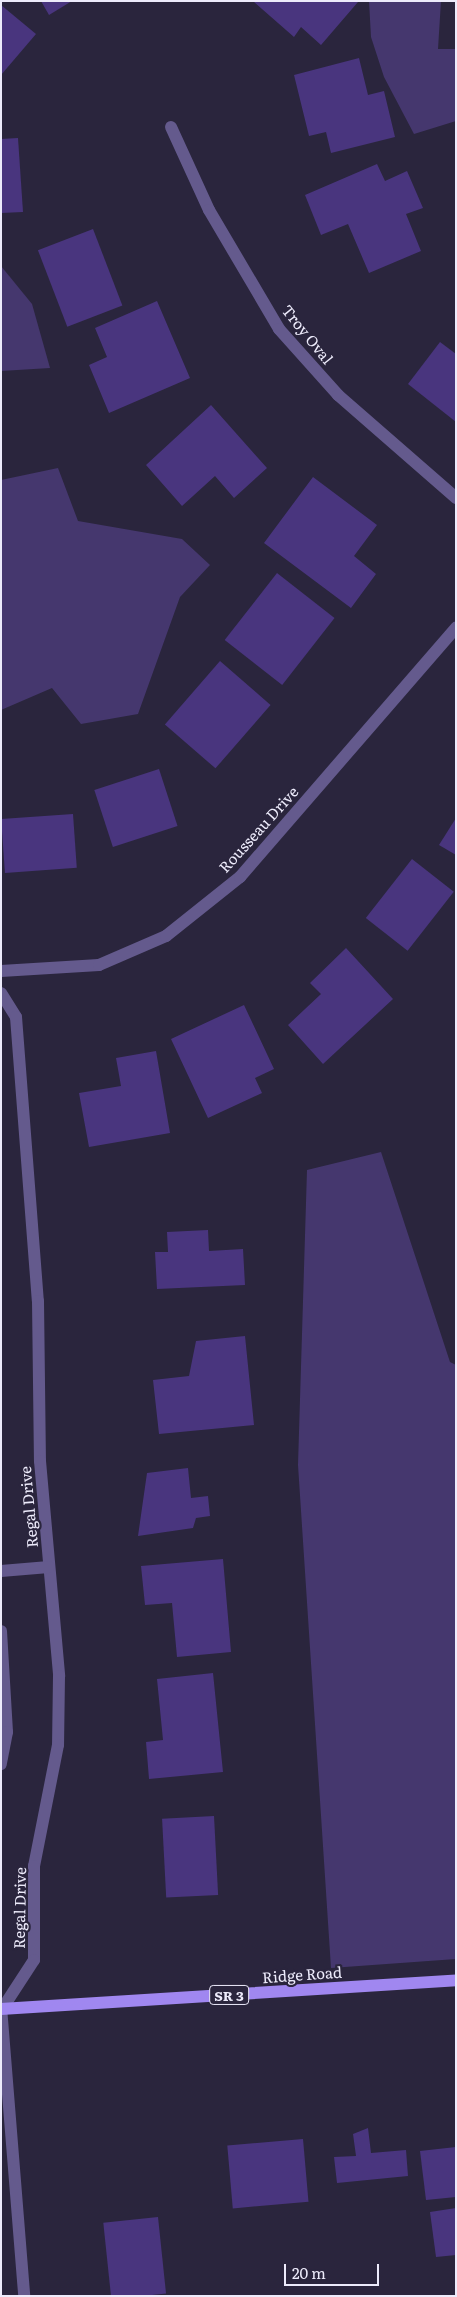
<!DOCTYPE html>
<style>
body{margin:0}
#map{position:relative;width:457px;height:2297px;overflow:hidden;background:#2a253d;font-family:Literata,serif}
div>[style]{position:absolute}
.green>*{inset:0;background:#45376e}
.building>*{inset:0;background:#49357e;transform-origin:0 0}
.minor>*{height:12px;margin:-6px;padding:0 6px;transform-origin:6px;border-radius:6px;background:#645a8d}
.primary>*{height:12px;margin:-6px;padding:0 6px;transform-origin:6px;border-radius:6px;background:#a087f0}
span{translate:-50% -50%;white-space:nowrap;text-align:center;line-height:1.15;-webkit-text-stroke:4.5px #2a253d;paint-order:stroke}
.shield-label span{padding:1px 4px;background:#2a253d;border:1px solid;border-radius:4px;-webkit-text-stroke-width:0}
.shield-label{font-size:14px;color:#edebfb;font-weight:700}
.street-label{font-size:15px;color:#edebfb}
.frame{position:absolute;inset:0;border:2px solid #edebfb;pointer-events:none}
.scale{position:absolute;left:284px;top:2264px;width:95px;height:22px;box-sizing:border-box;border:2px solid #edebfb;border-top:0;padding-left:6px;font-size:15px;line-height:18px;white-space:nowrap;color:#edebfb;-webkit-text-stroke:4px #2a253d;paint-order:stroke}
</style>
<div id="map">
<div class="green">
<div style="clip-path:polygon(369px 1px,441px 1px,438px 49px,456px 49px,456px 121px,414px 134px,384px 77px,371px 37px)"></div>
<div style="clip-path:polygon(1px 266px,32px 304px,50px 368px,1px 371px)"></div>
<div style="clip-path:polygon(58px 468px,78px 521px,182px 539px,210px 565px,180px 597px,138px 714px,81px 724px,52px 688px,1px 710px,1px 480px)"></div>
<div style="clip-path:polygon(381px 1152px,450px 1362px,456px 1365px,456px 1959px,331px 1968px,298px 1465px,307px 1170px)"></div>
</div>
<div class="building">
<div style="clip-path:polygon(41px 1px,72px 1px,49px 15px)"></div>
<div style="clip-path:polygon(253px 1px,356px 1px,358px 2px,321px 45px,301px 27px,294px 37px)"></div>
<div style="clip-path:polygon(1px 5px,36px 34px,1px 75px)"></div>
<div style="clip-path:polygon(359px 58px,368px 95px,384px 91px,395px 137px,331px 153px,326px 132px,309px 136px,294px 75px)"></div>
<div style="clip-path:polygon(18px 138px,23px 212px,1px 213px,1px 139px)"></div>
<div style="clip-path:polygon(377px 164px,385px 181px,407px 171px,423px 208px,406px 214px,421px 251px,369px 273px,348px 224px,321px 235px,305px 195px)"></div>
<div style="left:93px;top:229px;width:82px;height:59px;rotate:69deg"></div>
<div style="clip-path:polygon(157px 301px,190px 378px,109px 413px,89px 365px,107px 357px,95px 328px)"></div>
<div style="clip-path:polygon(440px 342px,456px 354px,456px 422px,408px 384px)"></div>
<div style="clip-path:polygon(211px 405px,267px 468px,234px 498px,215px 476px,182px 506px,146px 465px)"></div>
<div style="clip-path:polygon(313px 477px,377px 525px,354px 556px,376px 574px,351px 608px,264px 543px)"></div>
<div style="left:277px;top:573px;width:73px;height:85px;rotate:38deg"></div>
<div style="left:220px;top:661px;width:67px;height:84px;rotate:41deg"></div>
<div style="left:159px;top:769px;width:60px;height:68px;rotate:72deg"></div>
<div style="left:73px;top:814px;width:54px;height:72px;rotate:86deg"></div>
<div style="clip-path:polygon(456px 818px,456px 855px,439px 845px)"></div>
<div style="left:412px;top:859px;width:53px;height:75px;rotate:38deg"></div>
<div style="clip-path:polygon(346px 948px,393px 999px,323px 1064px,288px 1025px,321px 994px,310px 983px)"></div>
<div style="clip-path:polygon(244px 1005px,274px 1069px,255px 1078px,262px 1093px,208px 1118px,171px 1039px)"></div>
<div style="clip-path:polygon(156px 1051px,170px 1133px,89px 1147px,79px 1093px,121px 1086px,116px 1058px)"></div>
<div style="clip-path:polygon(208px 1230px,209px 1251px,243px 1249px,245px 1285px,157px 1289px,155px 1252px,168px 1252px,167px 1232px)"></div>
<div style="clip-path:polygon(245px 1336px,254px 1425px,159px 1434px,153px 1380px,189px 1376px,196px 1341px)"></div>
<div style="clip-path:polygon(188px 1468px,191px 1498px,208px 1496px,210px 1516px,196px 1518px,193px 1528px,138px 1536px,147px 1473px)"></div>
<div style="clip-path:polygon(223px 1559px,231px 1652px,177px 1657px,172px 1603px,145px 1605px,141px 1566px)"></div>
<div style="clip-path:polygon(213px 1673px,223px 1772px,149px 1779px,146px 1742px,163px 1740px,157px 1679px)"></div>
<div style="left:214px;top:1816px;width:79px;height:52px;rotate:87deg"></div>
<div style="clip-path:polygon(368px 2128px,371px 2153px,406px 2150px,408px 2176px,337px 2183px,334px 2157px,356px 2156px,353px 2134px)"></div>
<div style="left:303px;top:2139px;width:63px;height:76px;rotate:85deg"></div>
<div style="clip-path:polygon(456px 2147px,456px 2197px,426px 2200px,420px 2151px)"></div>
<div style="clip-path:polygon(456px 2208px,456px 2255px,436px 2257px,430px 2212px)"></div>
<div style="left:158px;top:2217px;width:77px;height:55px;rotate:84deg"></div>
</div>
<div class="minor">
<div style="left:171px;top:127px;width:91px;rotate:65.4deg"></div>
<div style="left:209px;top:210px;width:138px;rotate:59.5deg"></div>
<div style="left:279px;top:329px;width:89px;rotate:48.2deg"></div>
<div style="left:338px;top:395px;width:157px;rotate:41.1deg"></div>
<div style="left:1px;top:971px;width:98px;rotate:-3.5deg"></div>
<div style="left:99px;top:965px;width:73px;rotate:-23.4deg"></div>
<div style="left:166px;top:936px;width:95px;rotate:-38.6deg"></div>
<div style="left:240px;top:877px;width:330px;rotate:-49.1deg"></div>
<div style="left:1px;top:993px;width:28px;rotate:58deg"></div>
<div style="left:16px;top:1017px;width:285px;rotate:85.6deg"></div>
<div style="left:38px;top:1301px;width:160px;rotate:89.3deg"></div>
<div style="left:40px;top:1461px;width:216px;rotate:84.9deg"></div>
<div style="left:59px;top:1676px;width:69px;rotate:90.8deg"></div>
<div style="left:58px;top:1745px;width:123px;rotate:101.2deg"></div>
<div style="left:34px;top:1866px;width:94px;rotate:90deg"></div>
<div style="left:34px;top:1960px;width:59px;rotate:123.1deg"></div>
<div style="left:1px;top:1571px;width:48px;rotate:-4.8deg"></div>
<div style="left:1px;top:1631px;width:101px;rotate:86.6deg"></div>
<div style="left:7px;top:1732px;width:33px;rotate:101deg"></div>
<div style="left:1px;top:2007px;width:290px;rotate:85.4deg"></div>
</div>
<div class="primary">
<div style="left:1px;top:2009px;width:456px;rotate:-3.6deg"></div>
</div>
<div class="shield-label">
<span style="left:229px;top:1995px">SR 3</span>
</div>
<div class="street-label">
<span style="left:308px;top:334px;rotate:51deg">Troy Oval</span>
<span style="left:258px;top:829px;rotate:-48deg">Rousseau Drive</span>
<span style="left:28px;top:1507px;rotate:-95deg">Regal Drive</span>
<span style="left:19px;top:1908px;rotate:-89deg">Regal Drive</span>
<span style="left:302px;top:1974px;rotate:-4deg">Ridge Road</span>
</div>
<div class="frame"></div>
<div class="scale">20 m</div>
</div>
